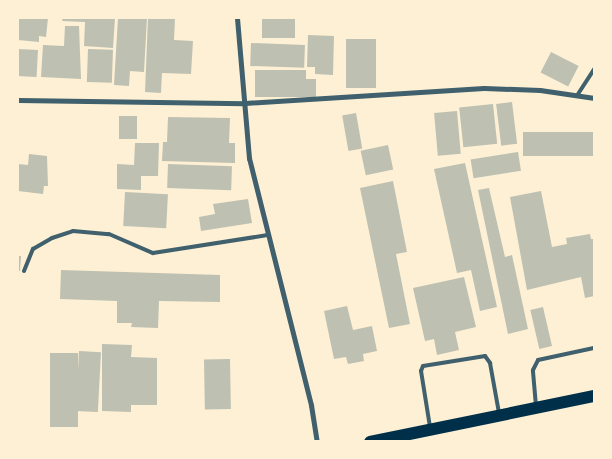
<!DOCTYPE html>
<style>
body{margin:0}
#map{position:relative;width:612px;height:459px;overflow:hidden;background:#fdf0d5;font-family:"Varela Round",sans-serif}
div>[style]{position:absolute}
.building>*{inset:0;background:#bec0b2;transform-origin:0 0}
.service>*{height:4px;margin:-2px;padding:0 2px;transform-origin:2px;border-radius:2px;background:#3f606c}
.minor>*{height:5px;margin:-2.5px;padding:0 2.5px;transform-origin:2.5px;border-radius:2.5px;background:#3f606c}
.primary>*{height:12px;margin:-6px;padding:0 6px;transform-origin:6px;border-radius:6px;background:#003049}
span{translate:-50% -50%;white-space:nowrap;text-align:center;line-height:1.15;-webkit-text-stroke:4px #fdf0d5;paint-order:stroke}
.frame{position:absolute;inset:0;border:19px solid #fdf0d5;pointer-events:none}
</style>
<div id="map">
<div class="building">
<div style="clip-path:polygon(18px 18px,48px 18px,46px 37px,39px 36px,39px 42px,18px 40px)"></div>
<div style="clip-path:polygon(63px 18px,115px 18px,113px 48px,84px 46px,85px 22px,62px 21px)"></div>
<div style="clip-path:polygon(118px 18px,147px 18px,144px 72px,130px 71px,129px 86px,114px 85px)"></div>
<div style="clip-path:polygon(148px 18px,175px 18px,174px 40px,193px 41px,191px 74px,162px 73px,161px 93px,145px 92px)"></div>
<div style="left:262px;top:18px;width:33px;height:20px"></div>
<div style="clip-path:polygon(65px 26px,79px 26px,81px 79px,41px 77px,43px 45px,64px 46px)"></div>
<div style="clip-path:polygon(308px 35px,334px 36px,333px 75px,315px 74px,315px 67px,307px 67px)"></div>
<div style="left:376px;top:39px;width:49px;height:30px;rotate:90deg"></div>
<div style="left:251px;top:43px;width:54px;height:23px;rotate:2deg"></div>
<div style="left:18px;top:49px;width:20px;height:27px;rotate:3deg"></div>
<div style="left:88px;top:49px;width:25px;height:33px;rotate:2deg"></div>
<div style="left:551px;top:52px;width:31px;height:23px;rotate:27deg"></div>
<div style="clip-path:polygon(255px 70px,306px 70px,306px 79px,316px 79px,316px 97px,255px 97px)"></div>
<div style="left:512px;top:102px;width:42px;height:16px;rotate:83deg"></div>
<div style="left:493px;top:104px;width:40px;height:34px;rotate:84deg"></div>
<div style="left:457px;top:111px;width:43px;height:23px;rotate:85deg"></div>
<div style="left:356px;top:113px;width:36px;height:14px;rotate:80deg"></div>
<div style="left:119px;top:116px;width:18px;height:23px"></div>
<div style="clip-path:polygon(168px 117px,230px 118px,229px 143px,235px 143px,235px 163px,162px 161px,163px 142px,167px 142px)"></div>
<div style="left:594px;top:132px;width:24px;height:71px;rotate:90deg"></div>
<div style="clip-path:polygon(135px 143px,159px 143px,158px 176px,141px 176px,141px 190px,117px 189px,117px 164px,134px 165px)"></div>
<div style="left:388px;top:145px;width:25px;height:28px;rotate:78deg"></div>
<div style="left:518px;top:152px;width:19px;height:48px;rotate:81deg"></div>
<div style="clip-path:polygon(29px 154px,47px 156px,48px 186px,44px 186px,43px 194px,18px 191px,18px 164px,28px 165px)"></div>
<div style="clip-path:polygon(465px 163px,497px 307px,480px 311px,471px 270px,457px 273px,434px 169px)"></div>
<div style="left:168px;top:164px;width:64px;height:24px;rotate:2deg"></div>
<div style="clip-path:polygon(393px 181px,407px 252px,396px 254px,410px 324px,389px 328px,360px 188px)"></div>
<div style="clip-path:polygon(489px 188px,505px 257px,512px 255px,528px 329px,508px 334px,478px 190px)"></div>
<div style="clip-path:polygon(541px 191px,552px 247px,567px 244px,566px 238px,590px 234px,591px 239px,594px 239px,594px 296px,585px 298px,581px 277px,527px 290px,510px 197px)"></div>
<div style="left:125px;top:192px;width:43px;height:34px;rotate:3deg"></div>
<div style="clip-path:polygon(248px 199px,252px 223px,201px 231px,199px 217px,215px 214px,213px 204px)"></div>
<div style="clip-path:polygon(18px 256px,21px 256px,20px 271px,18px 271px)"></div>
<div style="clip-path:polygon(61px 270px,220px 275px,220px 302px,159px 301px,158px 328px,131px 327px,132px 323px,117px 323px,117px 301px,60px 299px)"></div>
<div style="clip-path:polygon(464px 277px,476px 327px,455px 332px,459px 350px,437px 355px,434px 339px,425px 341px,413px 288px)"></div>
<div style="clip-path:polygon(347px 306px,353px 330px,372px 326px,377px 351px,363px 354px,364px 361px,348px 364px,346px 357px,334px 359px,324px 311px)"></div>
<div style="left:543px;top:307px;width:40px;height:13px;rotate:77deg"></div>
<div style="clip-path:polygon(102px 344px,132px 345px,131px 357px,157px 358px,157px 405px,131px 405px,131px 412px,102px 411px)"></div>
<div style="left:79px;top:351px;width:22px;height:60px;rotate:3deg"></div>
<div style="left:50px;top:353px;width:28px;height:74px"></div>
<div style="left:230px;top:359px;width:50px;height:26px;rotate:89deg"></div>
</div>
<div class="service">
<div style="left:578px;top:94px;width:30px;rotate:-57deg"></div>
<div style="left:24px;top:271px;width:24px;rotate:-68deg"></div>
<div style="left:33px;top:249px;width:22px;rotate:-30deg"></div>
<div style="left:52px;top:238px;width:22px;rotate:-18deg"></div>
<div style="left:73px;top:231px;width:36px;rotate:5deg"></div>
<div style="left:109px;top:234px;width:48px;rotate:23.4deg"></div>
<div style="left:153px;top:253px;width:116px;rotate:-8.9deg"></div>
<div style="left:536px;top:406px;width:36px;rotate:-95deg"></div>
<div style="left:533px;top:370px;width:11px;rotate:-63deg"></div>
<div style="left:538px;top:360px;width:57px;rotate:-12.1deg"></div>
<div style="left:430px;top:427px;width:57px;rotate:-99.1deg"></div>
<div style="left:421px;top:371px;width:5px;rotate:-68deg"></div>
<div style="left:423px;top:366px;width:63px;rotate:-9.2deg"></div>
<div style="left:485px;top:356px;width:9px;rotate:54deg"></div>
<div style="left:490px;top:363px;width:51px;rotate:79.8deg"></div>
</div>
<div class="minor">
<div style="left:237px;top:18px;width:141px;rotate:85.1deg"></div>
<div style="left:249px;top:158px;width:255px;rotate:75.9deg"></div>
<div style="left:311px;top:405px;width:37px;rotate:81deg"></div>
<div style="left:18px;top:100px;width:227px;rotate:0.8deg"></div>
<div style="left:245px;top:103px;width:239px;rotate:-3.6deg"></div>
<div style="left:484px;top:88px;width:56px;rotate:2deg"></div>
<div style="left:540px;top:90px;width:55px;rotate:8.4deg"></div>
</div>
<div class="primary">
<div style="left:370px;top:442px;width:229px;rotate:-11.6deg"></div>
</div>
<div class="frame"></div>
</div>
